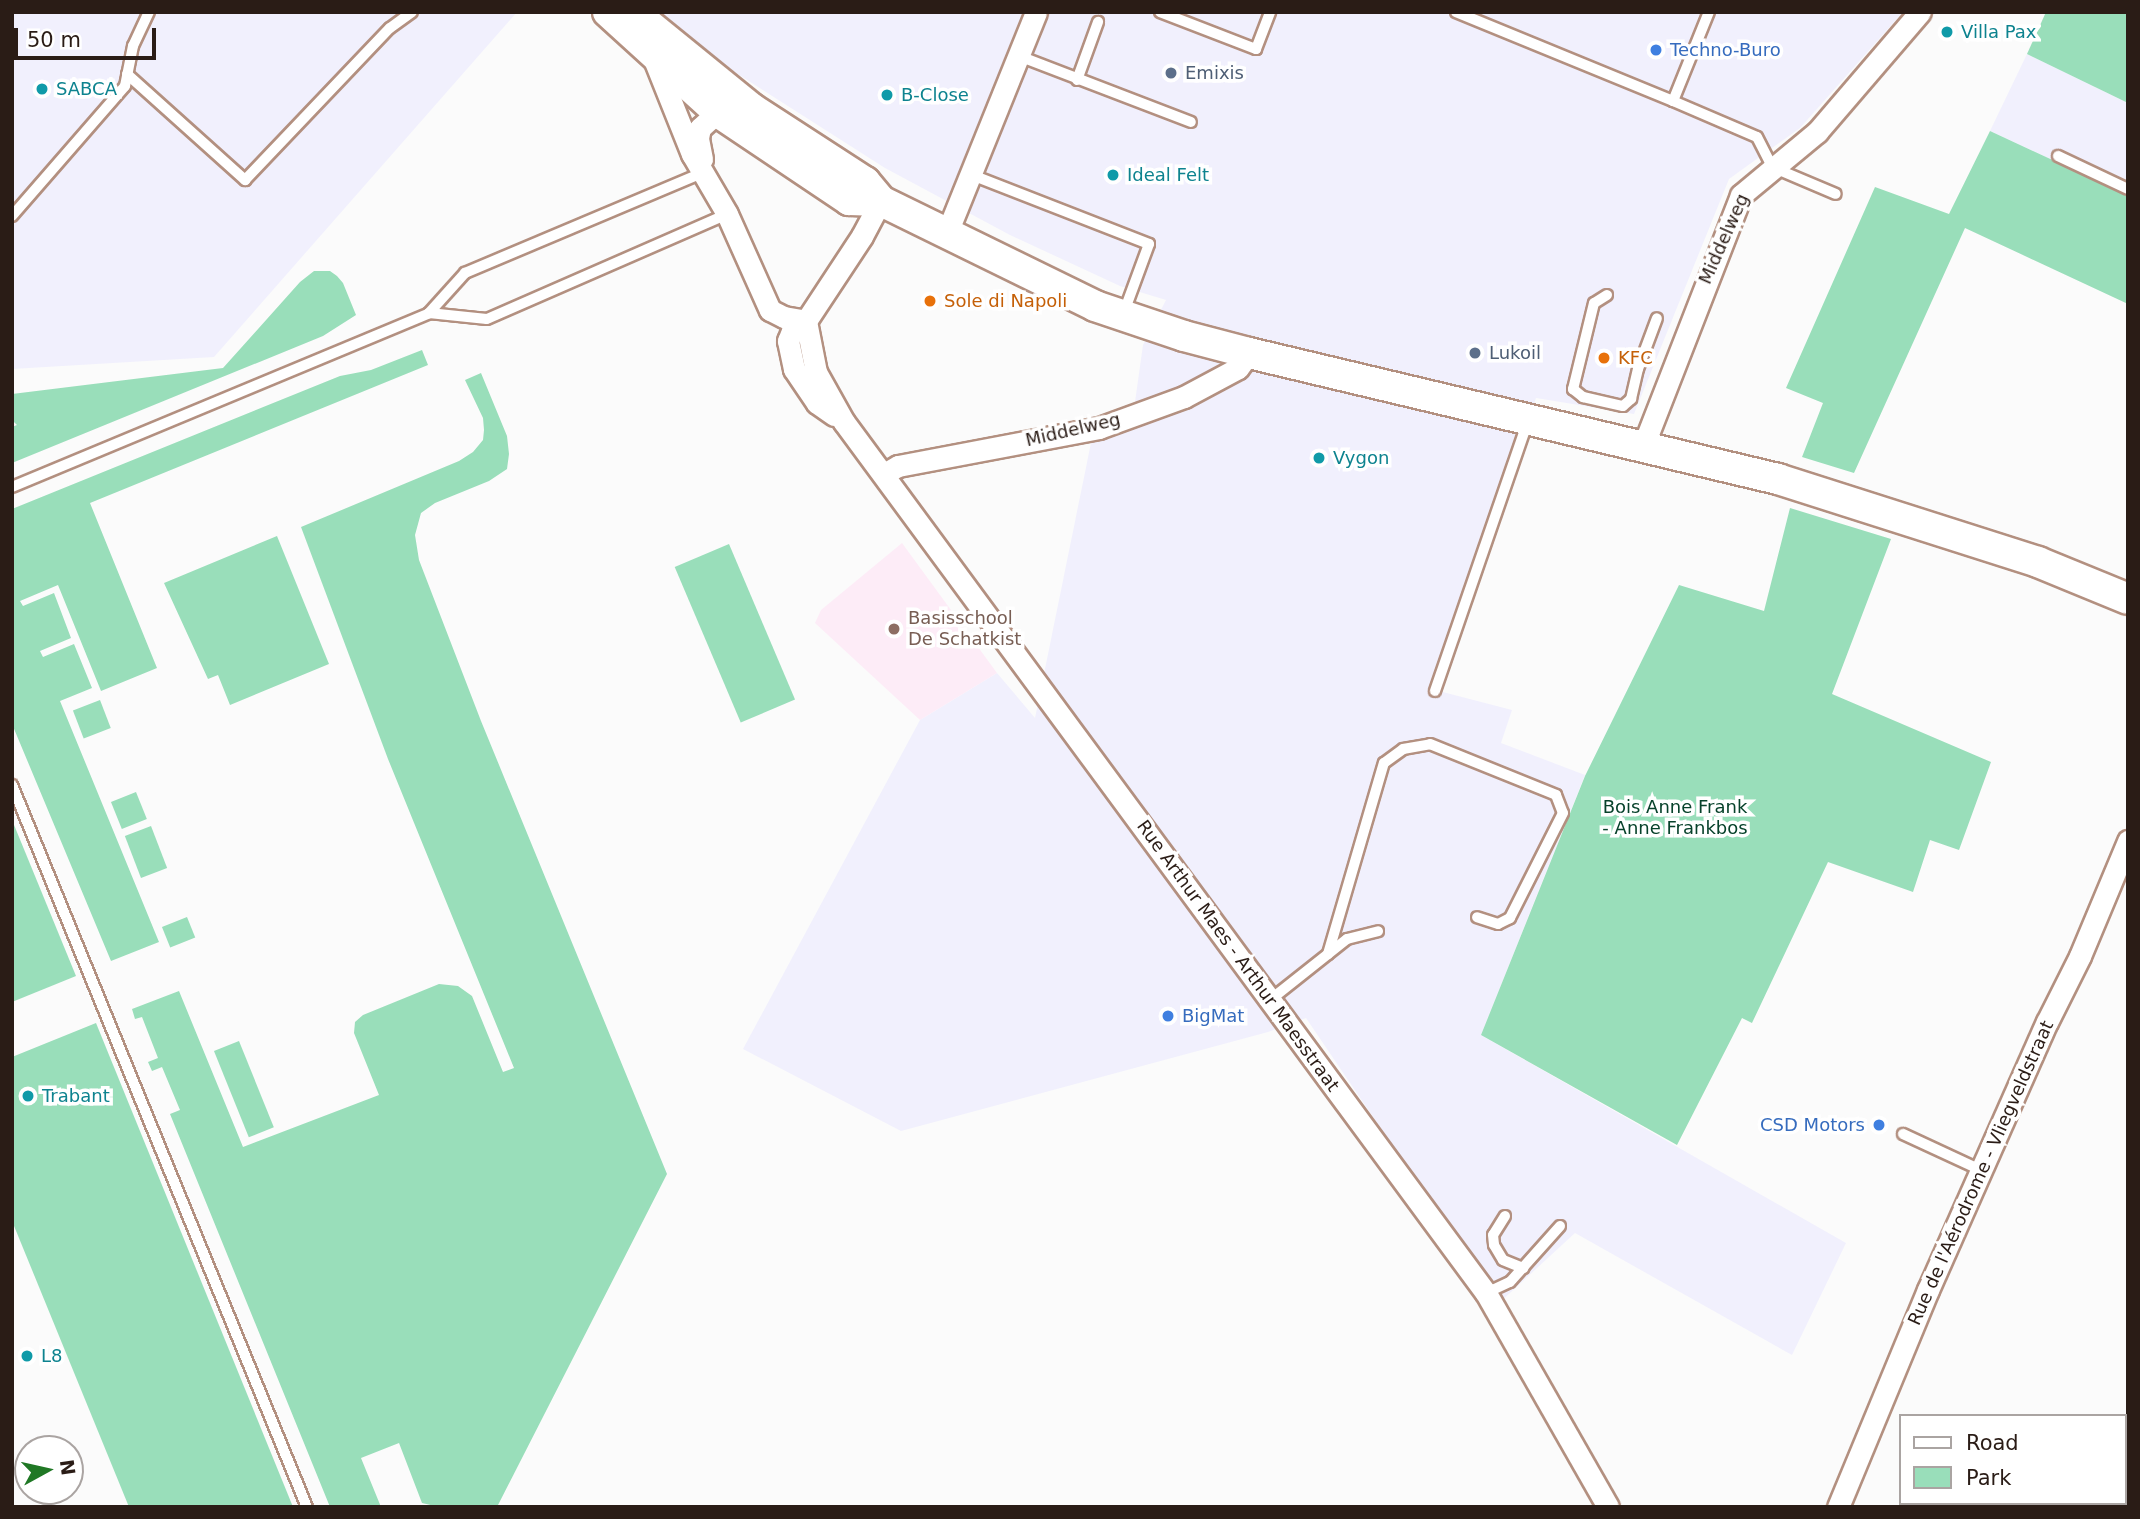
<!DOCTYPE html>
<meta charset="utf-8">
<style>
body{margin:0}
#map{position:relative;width:2140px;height:1519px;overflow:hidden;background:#fbfbfb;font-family:"DejaVu Sans",sans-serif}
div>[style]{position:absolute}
.industrial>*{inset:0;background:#f1f0fd}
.education>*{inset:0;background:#fdecf7}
.green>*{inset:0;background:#99deba;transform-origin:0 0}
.roads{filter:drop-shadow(2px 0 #b39080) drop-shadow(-2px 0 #b39080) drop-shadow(0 2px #b39080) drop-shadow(0 -2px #b39080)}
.lane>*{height:10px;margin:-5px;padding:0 5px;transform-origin:5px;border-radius:5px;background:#fff}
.street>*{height:21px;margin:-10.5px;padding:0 10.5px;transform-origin:10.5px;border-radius:10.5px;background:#fff}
.secondary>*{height:30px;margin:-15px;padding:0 15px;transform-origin:15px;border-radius:15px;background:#fff}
.dots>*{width:19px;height:19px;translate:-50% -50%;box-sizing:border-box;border:4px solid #fff;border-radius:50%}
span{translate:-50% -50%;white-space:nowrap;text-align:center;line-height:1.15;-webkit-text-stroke:7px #fff;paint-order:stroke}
.culture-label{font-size:18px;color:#0d838f}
.left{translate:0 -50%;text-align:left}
.shop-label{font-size:18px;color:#366cbe}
.right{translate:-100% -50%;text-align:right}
.service-label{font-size:18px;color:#4e5e75}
.street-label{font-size:18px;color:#2a1c16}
.food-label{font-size:18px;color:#c56008}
.education-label{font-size:18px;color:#785e54}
.park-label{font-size:18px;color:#07422b}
.frame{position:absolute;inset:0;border:14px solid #2a1c16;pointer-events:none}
.legend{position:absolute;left:1899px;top:1414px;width:228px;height:91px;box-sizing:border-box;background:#fff;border:2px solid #aaa4a2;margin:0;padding:9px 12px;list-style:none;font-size:21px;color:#2a1c16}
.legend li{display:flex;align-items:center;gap:14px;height:35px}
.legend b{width:35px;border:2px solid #aaa4a2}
.north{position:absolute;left:14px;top:1435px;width:70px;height:70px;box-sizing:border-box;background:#fff;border:2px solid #aaa4a2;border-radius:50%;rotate:82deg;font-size:19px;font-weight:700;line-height:28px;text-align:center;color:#2a1c16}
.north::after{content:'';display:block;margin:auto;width:24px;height:32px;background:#207825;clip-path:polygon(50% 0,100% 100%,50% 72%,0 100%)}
.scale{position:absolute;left:14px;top:28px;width:142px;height:32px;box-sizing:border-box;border:4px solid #2a1c16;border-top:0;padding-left:9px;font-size:21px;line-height:24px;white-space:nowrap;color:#2a1c16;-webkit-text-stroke:5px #fff;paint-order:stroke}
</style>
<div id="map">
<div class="industrial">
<div style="clip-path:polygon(12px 12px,517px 12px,214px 357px,12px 369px)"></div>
<div style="clip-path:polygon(658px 12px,1903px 12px,1800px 128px,1729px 179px,1634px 414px,1536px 398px,1435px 690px,1512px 710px,1501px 743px,1585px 775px,1481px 1035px,1846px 1243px,1792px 1355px,1575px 1233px,1499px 1303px,1306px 1018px,1268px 1032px,901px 1131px,743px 1049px,920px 720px,997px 673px,1035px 718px,1093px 433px,1134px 409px,1143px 345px,1166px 300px,1120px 286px,1010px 235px,885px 168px,722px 64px)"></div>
<div style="clip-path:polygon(2027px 54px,2128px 103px,2128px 195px,1990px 131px)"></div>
</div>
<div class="education">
<div style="clip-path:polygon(902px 543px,997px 673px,920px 720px,815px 623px,821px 610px)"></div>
</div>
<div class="green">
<div style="clip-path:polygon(2046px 12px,2128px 12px,2128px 103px,2027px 54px)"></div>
<div style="clip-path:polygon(1990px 131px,2128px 195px,2128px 304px,1965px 228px,1854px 473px,1802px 457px,1823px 403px,1786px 388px,1875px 187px,1949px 214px)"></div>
<div style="clip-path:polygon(314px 271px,330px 271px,337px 276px,343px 283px,356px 315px,323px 336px,12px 463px,12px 427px,17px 425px,12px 420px,12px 394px,223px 368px,300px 282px)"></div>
<div style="clip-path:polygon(422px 350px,428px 365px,90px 503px,157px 668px,101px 691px,58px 585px,20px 601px,23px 606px,54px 593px,71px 638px,40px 651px,43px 657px,74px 644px,92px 688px,60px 701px,159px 942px,111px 961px,12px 724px,12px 509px,340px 376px,371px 370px)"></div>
<div style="clip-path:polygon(481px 373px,507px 436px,509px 454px,507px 469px,489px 481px,435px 503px,421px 513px,415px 535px,419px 560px,481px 721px,667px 1174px,497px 1507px,439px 1507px,422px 1503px,399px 1443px,361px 1458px,381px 1507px,330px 1507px,170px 1114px,180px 1110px,162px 1067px,152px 1071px,148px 1062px,158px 1058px,142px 1017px,135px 1019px,132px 1009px,179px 991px,243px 1147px,379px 1095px,354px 1033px,355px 1022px,363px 1015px,439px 984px,458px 986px,472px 996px,503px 1072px,514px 1068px,388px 759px,301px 527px,459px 461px,473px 452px,483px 440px,484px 430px,483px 418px,465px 380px)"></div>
<div style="clip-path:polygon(1790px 508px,1891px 539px,1832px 694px,1991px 762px,1959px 850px,1930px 840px,1913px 892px,1828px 862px,1752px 1023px,1742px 1018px,1677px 1145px,1481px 1035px,1585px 776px,1679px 585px,1764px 611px)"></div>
<div style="clip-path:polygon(277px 536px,329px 664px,230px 705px,218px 675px,208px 679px,164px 583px)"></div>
<div style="left:729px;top:544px;width:169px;height:59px;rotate:67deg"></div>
<div style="left:100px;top:700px;width:30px;height:29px;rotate:69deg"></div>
<div style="left:136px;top:792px;width:29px;height:27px;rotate:68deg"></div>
<div style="clip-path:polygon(12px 820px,76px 976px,12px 1002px)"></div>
<div style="left:151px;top:826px;width:45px;height:28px;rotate:69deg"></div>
<div style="left:187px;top:917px;width:22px;height:27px;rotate:68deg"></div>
<div style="clip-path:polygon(96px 1023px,293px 1507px,129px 1507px,12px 1221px,12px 1057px)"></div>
<div style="left:239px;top:1041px;width:93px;height:27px;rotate:68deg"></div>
</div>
<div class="roads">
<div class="lane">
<div style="left:1160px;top:12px;width:103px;rotate:21.1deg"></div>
<div style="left:1256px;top:49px;width:40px;rotate:-69deg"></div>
<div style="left:1456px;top:12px;width:235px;rotate:22.3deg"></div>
<div style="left:1673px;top:101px;width:96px;rotate:-68deg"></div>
<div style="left:1019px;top:56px;width:184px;rotate:21deg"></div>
<div style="left:127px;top:74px;width:159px;rotate:41.9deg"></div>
<div style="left:245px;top:180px;width:210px;rotate:-46.4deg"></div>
<div style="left:390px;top:28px;width:27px;rotate:-36deg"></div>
<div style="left:1077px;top:80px;width:62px;rotate:-70.1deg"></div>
<div style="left:1673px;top:101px;width:91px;rotate:23.2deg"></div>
<div style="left:1757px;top:137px;width:34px;rotate:63deg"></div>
<div style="left:1772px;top:167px;width:69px;rotate:22.9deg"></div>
<div style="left:2058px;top:156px;width:77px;rotate:25.2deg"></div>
<div style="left:972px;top:175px;width:190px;rotate:21.3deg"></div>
<div style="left:1149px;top:244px;width:72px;rotate:110.2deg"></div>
<div style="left:12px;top:216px;width:172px;rotate:-49deg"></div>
<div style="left:125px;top:86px;width:41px;rotate:-78.7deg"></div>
<div style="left:133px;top:46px;width:38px;rotate:-65deg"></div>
<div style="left:1607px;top:295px;width:15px;rotate:148deg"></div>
<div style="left:1594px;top:303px;width:89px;rotate:103.7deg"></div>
<div style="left:1573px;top:389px;width:13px;rotate:39deg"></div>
<div style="left:1583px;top:397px;width:41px;rotate:12.7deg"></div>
<div style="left:1623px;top:406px;width:11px;rotate:-41deg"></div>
<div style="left:1631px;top:399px;width:31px;rotate:-77deg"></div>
<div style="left:1638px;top:369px;width:54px;rotate:-69.6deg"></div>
<div style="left:429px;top:313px;width:58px;rotate:5.9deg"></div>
<div style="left:487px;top:319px;width:262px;rotate:-23.6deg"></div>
<div style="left:12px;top:487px;width:452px;rotate:-22.6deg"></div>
<div style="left:429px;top:313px;width:54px;rotate:-48deg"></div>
<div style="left:465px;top:273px;width:259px;rotate:-22.9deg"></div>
<div style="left:1435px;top:691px;width:286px;rotate:-71deg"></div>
<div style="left:12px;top:785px;width:780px;rotate:67.78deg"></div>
<div style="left:1328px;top:954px;width:199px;rotate:-73.7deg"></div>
<div style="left:1384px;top:763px;width:24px;rotate:-36deg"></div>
<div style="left:1403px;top:749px;width:27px;rotate:-10deg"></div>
<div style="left:1430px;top:744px;width:136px;rotate:22deg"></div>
<div style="left:1556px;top:795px;width:19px;rotate:69deg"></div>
<div style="left:1563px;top:813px;width:118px;rotate:116.8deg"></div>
<div style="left:1510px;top:918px;width:13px;rotate:153deg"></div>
<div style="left:1498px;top:924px;width:22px;rotate:-162deg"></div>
<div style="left:1270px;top:1000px;width:98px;rotate:-38.4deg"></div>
<div style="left:1347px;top:939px;width:32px;rotate:-14deg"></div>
<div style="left:1903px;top:1134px;width:86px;rotate:24.8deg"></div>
<div style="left:1505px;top:1216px;width:22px;rotate:122deg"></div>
<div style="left:1493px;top:1235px;width:10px;rotate:84deg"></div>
<div style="left:1494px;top:1245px;width:17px;rotate:59deg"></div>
<div style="left:1503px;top:1260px;width:22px;rotate:22deg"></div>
<div style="left:1486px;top:1293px;width:26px;rotate:-25deg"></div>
<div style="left:1510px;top:1282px;width:75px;rotate:-48.2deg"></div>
</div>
<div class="street">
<div style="left:652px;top:54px;width:108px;rotate:68.2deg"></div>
<div style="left:692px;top:154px;width:69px;rotate:59.7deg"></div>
<div style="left:727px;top:214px;width:105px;rotate:65.9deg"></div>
<div style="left:770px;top:310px;width:16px;rotate:27deg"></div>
<div style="left:784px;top:317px;width:22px;rotate:10deg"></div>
<div style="left:702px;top:159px;width:21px;rotate:-101deg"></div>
<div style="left:698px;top:138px;width:10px;rotate:-79deg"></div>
<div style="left:700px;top:128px;width:24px;rotate:-42deg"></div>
<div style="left:718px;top:112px;width:13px;rotate:-13deg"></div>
<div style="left:946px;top:235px;width:240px;rotate:-68deg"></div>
<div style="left:806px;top:321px;width:52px;rotate:78.9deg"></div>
<div style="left:816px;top:372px;width:57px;rotate:60.8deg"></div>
<div style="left:844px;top:422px;width:1082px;rotate:53.61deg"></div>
<div style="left:1486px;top:1293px;width:246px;rotate:60.3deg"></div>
<div style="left:834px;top:415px;width:21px;rotate:-145deg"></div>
<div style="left:817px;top:403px;width:41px;rotate:-124.1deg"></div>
<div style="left:794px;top:369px;width:29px;rotate:-102deg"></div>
<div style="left:788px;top:341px;width:11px;rotate:-68deg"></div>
<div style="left:792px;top:331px;width:17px;rotate:-36deg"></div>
<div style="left:806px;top:321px;width:102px;rotate:-56.6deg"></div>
<div style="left:862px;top:236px;width:40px;rotate:-62deg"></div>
<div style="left:1644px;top:444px;width:267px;rotate:-68.7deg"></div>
<div style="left:1741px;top:195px;width:99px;rotate:-39.7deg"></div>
<div style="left:1817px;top:132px;width:158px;rotate:-49.4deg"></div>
<div style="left:884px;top:474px;width:16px;rotate:-30deg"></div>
<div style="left:898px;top:466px;width:205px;rotate:-10.7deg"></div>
<div style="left:1099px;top:428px;width:90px;rotate:-20deg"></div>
<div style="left:1184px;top:397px;width:61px;rotate:-28.2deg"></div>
<div style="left:1238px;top:368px;width:19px;rotate:-54deg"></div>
<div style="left:1838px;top:1507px;width:235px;rotate:-67.5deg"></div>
<div style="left:1928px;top:1290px;width:293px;rotate:-66.1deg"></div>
<div style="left:2047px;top:1022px;width:74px;rotate:-63.4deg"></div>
<div style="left:2080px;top:956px;width:125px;rotate:-67.3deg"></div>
</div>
<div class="secondary">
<div style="left:608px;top:12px;width:149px;rotate:42.3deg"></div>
<div style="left:718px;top:112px;width:158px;rotate:33.9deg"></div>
<div style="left:849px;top:200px;width:32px;rotate:2deg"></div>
<div style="left:633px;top:12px;width:152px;rotate:39.1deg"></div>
<div style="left:751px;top:108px;width:136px;rotate:33deg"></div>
<div style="left:865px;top:182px;width:25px;rotate:50deg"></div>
<div style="left:881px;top:201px;width:238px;rotate:26.1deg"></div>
<div style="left:1095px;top:306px;width:94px;rotate:18.6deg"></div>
<div style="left:1184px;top:336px;width:67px;rotate:14.7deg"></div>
<div style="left:1249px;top:353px;width:544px;rotate:13.4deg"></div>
<div style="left:1778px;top:479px;width:273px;rotate:17.7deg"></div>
<div style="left:2038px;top:562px;width:97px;rotate:22.3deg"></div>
</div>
</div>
<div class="dots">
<div style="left:1947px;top:32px;background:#0f9aa8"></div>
<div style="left:1656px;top:50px;background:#3f7fe0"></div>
<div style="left:1171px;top:73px;background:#5c6f8a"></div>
<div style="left:42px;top:89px;background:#0f9aa8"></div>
<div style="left:887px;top:95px;background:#0f9aa8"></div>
<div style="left:1113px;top:175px;background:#0f9aa8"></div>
<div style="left:930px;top:301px;background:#e8710a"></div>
<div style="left:1475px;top:353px;background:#5c6f8a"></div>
<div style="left:1604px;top:358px;background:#e8710a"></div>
<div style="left:1319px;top:458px;background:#0f9aa8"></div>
<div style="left:894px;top:629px;background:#8d6e63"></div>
<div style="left:1168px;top:1016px;background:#3f7fe0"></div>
<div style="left:28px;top:1096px;background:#0f9aa8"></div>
<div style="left:1879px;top:1125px;background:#3f7fe0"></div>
<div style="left:27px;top:1356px;background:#0f9aa8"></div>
</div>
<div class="culture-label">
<span class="left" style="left:1961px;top:32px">Villa Pax</span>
<span class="left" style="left:56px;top:89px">SABCA</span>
<span class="left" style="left:901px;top:95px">B-Close</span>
<span class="left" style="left:1127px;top:175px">Ideal Felt</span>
<span class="left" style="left:1333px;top:458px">Vygon</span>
<span class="left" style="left:42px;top:1096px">Trabant</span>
<span class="left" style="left:41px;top:1356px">L8</span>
</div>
<div class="shop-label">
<span class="left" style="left:1670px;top:50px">Techno-Buro</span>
<span class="left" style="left:1182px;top:1016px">BigMat</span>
<span class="right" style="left:1865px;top:1125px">CSD Motors</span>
</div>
<div class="service-label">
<span class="left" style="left:1185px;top:73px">Emixis</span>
<span class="left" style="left:1489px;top:353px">Lukoil</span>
</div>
<div class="street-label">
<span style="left:1724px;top:239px;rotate:-66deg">Middelweg</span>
<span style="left:1073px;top:430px;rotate:-13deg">Middelweg</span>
<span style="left:1238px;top:956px;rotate:54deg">Rue Arthur Maes - Arthur Maesstraat</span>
<span style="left:1981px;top:1173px;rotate:-66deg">Rue de l'Aérodrome - Vliegveldstraat</span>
</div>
<div class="food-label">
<span class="left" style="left:944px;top:301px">Sole di Napoli</span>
<span class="left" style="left:1618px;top:358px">KFC</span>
</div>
<div class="education-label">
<span class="left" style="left:908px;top:629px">Basisschool<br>De Schatkist</span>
</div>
<div class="park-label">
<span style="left:1675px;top:818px">Bois Anne Frank<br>- Anne Frankbos</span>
</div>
<div class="frame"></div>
<ul class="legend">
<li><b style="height:9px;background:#fff"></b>Road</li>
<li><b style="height:19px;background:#99deba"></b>Park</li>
</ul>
<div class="north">N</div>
<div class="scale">50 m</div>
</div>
